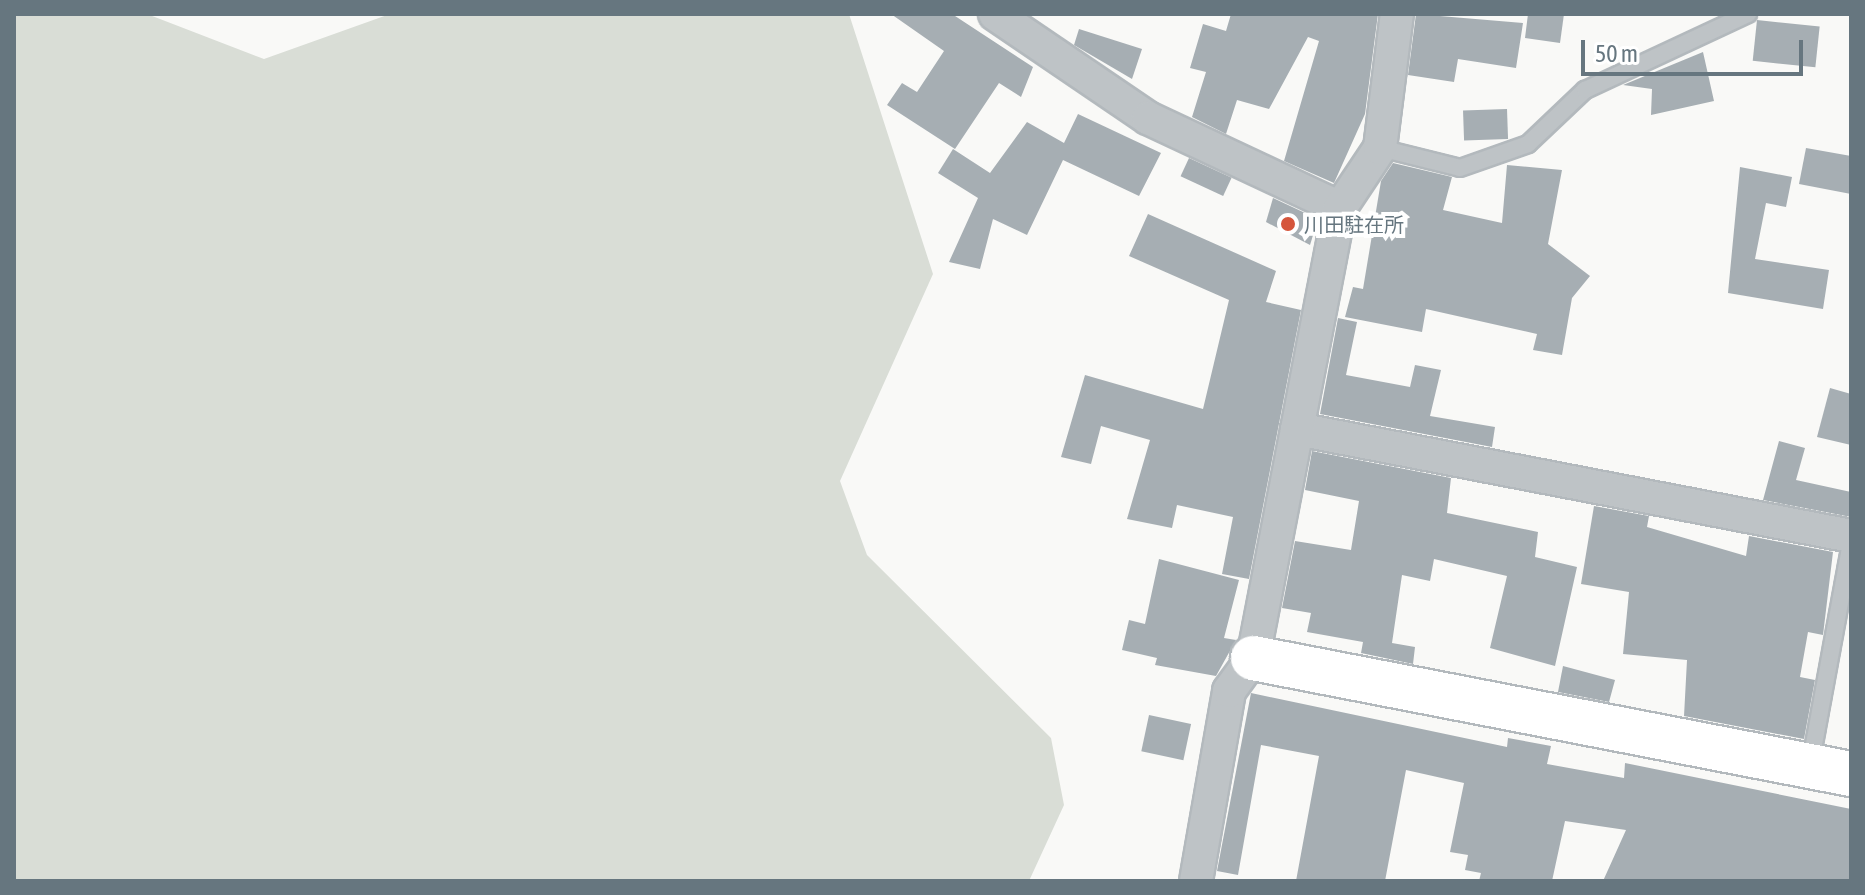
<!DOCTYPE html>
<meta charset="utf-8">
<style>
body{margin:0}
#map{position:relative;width:1865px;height:895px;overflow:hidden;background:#f9f9f7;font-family:"Asap Condensed","Noto Sans JP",sans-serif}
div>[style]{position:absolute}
.green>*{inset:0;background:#d9ddd6}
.building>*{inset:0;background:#a6aeb3;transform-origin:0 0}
.roads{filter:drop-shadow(2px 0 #b3b9bd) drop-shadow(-2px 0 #b3b9bd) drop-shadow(0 2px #b3b9bd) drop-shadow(0 -2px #b3b9bd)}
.lane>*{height:16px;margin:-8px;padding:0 8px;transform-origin:8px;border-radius:8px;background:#bec3c6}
.street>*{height:32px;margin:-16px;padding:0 16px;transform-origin:16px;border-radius:16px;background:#bec3c6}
.secondary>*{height:44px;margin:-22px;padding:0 22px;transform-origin:22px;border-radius:22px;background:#fff}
.dots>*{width:22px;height:22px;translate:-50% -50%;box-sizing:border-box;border:4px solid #fff;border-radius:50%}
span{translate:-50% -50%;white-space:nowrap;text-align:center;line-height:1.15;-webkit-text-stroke:8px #fff;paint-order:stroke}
.poi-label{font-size:20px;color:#66767f}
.left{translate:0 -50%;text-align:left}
.frame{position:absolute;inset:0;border:16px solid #66767f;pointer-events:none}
.scale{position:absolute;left:1581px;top:40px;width:222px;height:36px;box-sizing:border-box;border:4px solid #66767f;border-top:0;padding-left:10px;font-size:24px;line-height:28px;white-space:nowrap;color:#66767f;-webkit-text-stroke:6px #fff;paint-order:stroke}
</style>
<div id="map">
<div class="green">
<div style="clip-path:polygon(14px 14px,147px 14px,264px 59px,390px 14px,849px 14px,933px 274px,840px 481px,867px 555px,1051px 738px,1064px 805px,1029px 881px,14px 881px)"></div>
</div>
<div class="building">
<div style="clip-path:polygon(891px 14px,952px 14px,1033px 67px,1021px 97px,999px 83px,955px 149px,887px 105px,902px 83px,917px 92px,944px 51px)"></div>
<div style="clip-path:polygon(1231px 14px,1378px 14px,1365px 114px,1334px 183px,1284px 161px,1319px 41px,1308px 37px,1269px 109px,1237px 100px,1226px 134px,1192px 117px,1206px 72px,1190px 68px,1203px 24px,1226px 31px)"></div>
<div style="clip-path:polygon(1416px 14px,1523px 23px,1516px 68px,1458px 59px,1454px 82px,1408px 75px)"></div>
<div style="clip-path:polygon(1528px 14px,1564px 14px,1560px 43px,1525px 38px)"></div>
<div style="left:1757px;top:20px;width:63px;height:41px;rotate:6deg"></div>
<div style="clip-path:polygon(1079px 29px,1142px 49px,1132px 79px,1074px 45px)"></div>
<div style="clip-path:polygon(1703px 52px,1714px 101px,1651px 115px,1652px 89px,1623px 85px)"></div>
<div style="left:1507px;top:109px;width:30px;height:44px;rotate:88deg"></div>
<div style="clip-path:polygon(1078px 114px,1161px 153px,1139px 196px,1063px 160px,1027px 235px,993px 219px,980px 269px,949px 262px,978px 198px,938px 173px,953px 149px,990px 173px,1027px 122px,1064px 143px)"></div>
<div style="clip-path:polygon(1806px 148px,1851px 156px,1851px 194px,1799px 184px)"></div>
<div style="left:1189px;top:158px;width:47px;height:20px;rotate:25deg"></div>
<div style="clip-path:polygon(1393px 163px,1452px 177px,1443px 210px,1502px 223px,1507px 165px,1562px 170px,1548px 244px,1590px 276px,1572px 298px,1562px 355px,1533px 350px,1537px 334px,1426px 309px,1422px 332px,1345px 317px,1353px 287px,1363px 289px,1381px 181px)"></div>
<div style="clip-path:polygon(1740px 167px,1792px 177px,1786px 207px,1766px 203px,1755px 259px,1829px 270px,1823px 309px,1728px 293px)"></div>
<div style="clip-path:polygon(1273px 198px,1318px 219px,1310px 245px,1266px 222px)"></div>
<div style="clip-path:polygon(1148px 214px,1276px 271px,1266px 302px,1301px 310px,1249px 579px,1222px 574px,1233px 517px,1177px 505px,1172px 528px,1127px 519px,1150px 440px,1101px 426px,1091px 464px,1061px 457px,1085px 375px,1203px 409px,1229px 300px,1129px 256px)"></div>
<div style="clip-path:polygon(1338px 318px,1357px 322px,1346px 375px,1410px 387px,1415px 365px,1441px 370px,1430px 416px,1495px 427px,1492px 447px,1320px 414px)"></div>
<div style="clip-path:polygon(1830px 388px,1851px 394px,1851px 445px,1817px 437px)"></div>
<div style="clip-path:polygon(1779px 441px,1805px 448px,1796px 480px,1851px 492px,1851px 517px,1763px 500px)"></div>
<div style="clip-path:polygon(1312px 451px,1451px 478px,1447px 513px,1538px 532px,1535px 557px,1577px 567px,1555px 666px,1490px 648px,1507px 576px,1434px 559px,1430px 581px,1402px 575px,1392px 643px,1415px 647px,1413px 664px,1361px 653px,1363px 642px,1307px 632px,1311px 613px,1282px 608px,1295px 541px,1351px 550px,1359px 501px,1305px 490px)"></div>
<div style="clip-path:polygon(1594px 506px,1649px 516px,1647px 527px,1746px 556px,1749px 536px,1833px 552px,1823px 635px,1808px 632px,1800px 677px,1815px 680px,1804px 739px,1684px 716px,1687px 660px,1623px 654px,1629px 592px,1581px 584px)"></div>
<div style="clip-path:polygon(1159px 559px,1239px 580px,1224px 638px,1236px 640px,1216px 676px,1155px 665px,1157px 658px,1122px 650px,1129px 620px,1145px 624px)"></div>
<div style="clip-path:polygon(1563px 666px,1615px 680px,1609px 702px,1558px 692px)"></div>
<div style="clip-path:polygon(1251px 693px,1507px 747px,1508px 738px,1551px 746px,1547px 764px,1624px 778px,1625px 763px,1851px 809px,1851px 881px,1603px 881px,1626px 830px,1565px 821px,1552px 881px,1479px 881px,1481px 873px,1465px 870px,1468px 855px,1450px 852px,1464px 783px,1406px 770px,1385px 881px,1296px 881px,1319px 756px,1261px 745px,1238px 875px,1217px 871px)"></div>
<div style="left:1149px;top:715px;width:43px;height:37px;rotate:12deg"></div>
</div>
<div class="roads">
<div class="lane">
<div style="left:1380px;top:148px;width:82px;rotate:14deg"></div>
<div style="left:1460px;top:168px;width:72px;rotate:-19.4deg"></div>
<div style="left:1528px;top:144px;width:79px;rotate:-43.5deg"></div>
<div style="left:1585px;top:90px;width:180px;rotate:-25deg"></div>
<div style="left:1810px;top:766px;width:227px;rotate:-79.6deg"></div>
</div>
<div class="street">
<div style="left:995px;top:14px;width:185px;rotate:34.2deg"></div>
<div style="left:1148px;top:118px;width:212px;rotate:25.1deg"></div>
<div style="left:1297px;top:429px;width:564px;rotate:10.93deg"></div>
<div style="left:1196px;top:881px;width:193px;rotate:-80.1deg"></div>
<div style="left:1229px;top:691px;width:41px;rotate:-54deg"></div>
<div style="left:1253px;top:658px;width:458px;rotate:-79.1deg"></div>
<div style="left:1340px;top:208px;width:72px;rotate:-56.3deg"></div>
<div style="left:1380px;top:148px;width:135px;rotate:-82.8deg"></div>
</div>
<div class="secondary">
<div style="left:1253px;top:658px;width:609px;rotate:10.98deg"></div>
</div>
</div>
<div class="dots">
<div style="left:1288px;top:224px;background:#d5553b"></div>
</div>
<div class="poi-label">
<span class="left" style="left:1304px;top:224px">川田駐在所</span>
</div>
<div class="frame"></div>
<div class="scale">50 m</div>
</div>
